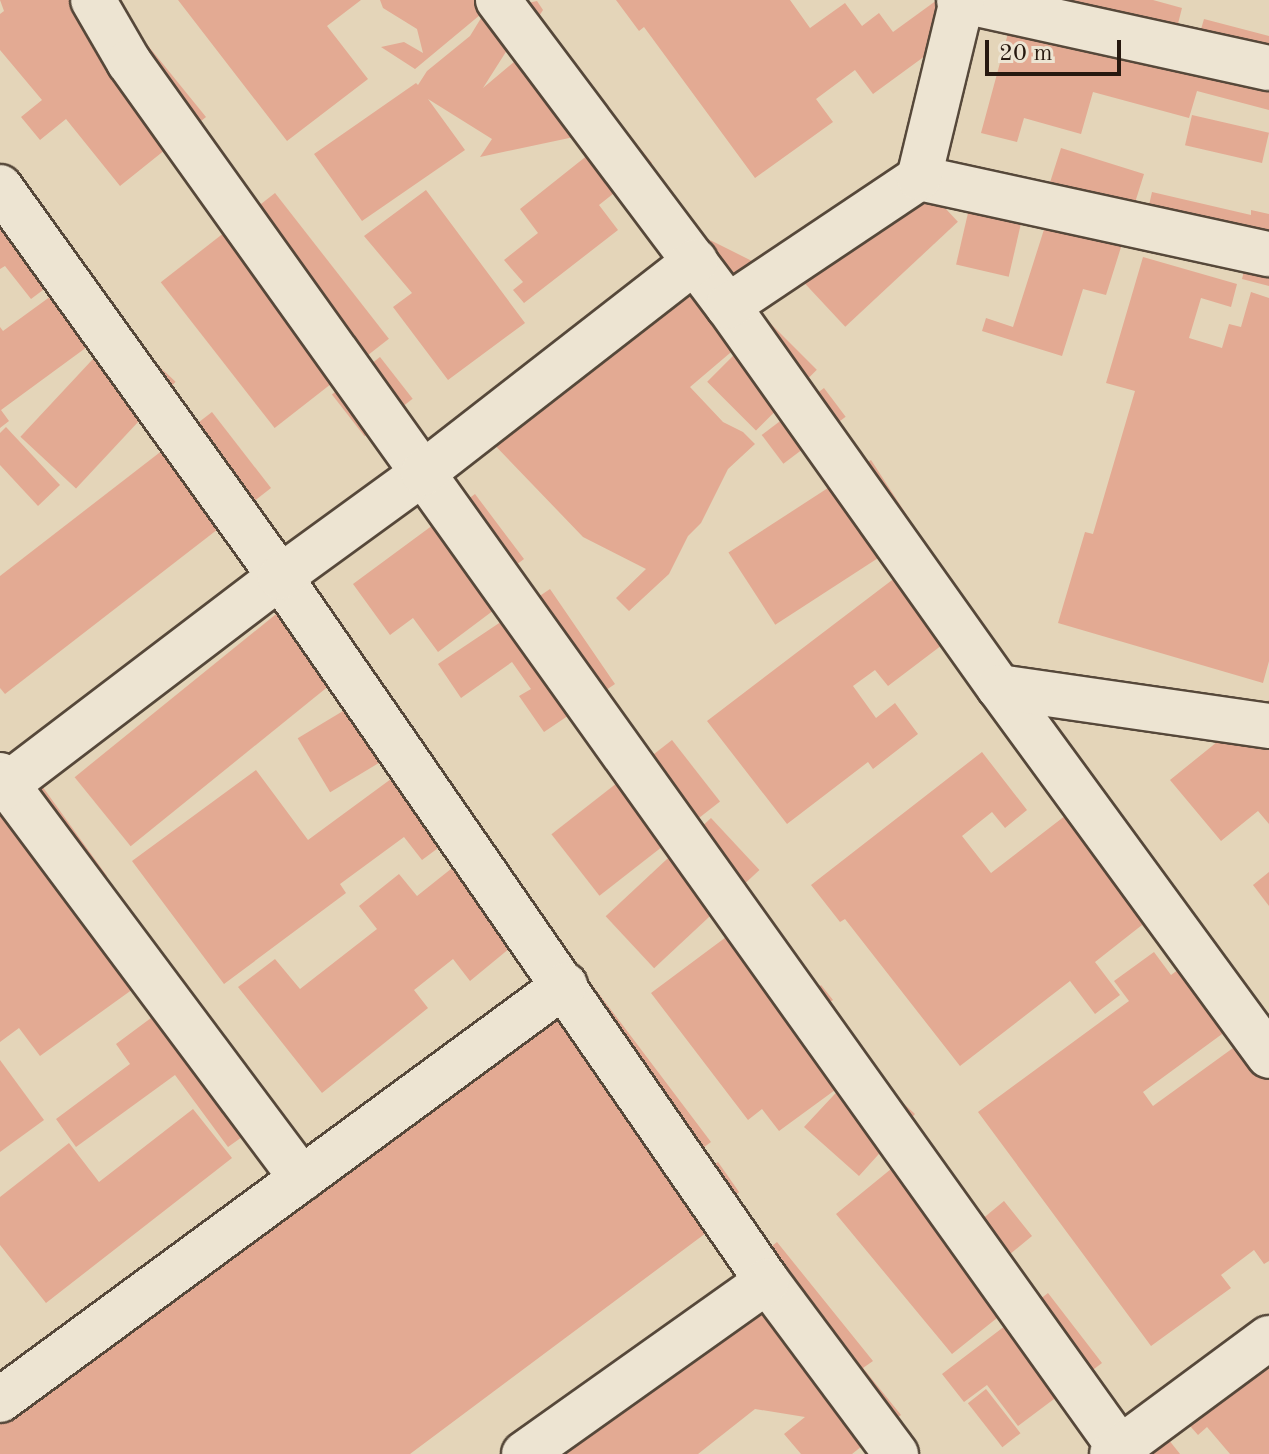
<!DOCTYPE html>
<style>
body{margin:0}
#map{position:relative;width:1269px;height:1454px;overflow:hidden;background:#e4d5b9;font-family:"Old Standard TT",serif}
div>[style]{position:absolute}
.building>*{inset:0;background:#e3aa93;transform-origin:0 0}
.roads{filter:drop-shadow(2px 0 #56483a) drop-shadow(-2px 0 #56483a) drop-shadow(0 2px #56483a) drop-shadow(0 -2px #56483a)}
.street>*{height:44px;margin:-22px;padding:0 22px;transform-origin:22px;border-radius:22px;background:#ede4d2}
span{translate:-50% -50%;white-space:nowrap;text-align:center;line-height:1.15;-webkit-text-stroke:8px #ede4d2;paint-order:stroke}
.scale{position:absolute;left:985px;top:40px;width:136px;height:36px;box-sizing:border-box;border:4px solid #271910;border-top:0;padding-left:10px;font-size:24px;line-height:28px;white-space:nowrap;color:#271910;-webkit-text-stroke:6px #ede4d2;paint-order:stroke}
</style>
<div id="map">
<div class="building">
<div style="clip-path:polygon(0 0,122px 0,115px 5px,206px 117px,120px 186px,66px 119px,40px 140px,21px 117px,42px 100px,0 50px,0 14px,4px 11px)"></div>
<div style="clip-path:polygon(178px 0,361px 0,327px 26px,368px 79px,287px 141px)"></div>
<div style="clip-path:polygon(380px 0,500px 0,486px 12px,537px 1px,543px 10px,532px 27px,509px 47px,483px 88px,547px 34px,607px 130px,480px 157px,492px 139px,428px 99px,465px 150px,362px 221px,314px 154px,416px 83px,418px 85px,427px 71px,470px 36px,486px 10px,415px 69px,381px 47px,404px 42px,423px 53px,417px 29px,383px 8px)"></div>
<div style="clip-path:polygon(616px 0,790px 0,810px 28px,845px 3px,862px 26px,879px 13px,893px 32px,937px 0,947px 0,966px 26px,873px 94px,855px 70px,816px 99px,833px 122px,755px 178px,644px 27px,639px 31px)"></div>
<div style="clip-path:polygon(1017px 0,1153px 0,1182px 8px,1170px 55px,1192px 60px,1204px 19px,1269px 36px,1269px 110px,1197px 91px,1189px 118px,1093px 92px,1081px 134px,1024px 118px,1017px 142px,981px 133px)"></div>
<div style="left:1192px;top:115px;width:79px;height:31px;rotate:13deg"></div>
<div style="clip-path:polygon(623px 127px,652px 163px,599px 205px,618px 230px,524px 303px,513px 290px,523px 282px,504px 260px,538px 233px,520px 209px)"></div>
<div style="clip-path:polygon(1061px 148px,1144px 174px,1106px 295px,1083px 289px,1062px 356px,982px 331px,986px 318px,1013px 327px,1054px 198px,1046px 195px)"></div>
<div style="left:904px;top:164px;width:79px;height:154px;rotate:47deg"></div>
<div style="left:977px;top:174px;width:54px;height:93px;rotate:13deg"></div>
<div style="clip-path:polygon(0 189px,79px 263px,31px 299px,5px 266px,0 269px)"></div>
<div style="clip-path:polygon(426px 190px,525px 323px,448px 380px,393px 307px,412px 293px,364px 236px)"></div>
<div style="clip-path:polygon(1152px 192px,1251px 215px,1251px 210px,1269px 214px,1269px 286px,1242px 279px,1247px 259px,1140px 245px)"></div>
<div style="left:275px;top:193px;width:185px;height:145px;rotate:52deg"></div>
<div style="clip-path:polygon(708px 239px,756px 263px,750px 336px,690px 387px,723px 422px,743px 432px,755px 444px,728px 469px,701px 523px,688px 536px,669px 574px,629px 611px,616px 598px,646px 569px,583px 537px,484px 434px,591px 348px)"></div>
<div style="clip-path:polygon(1143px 257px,1237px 284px,1231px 307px,1201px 298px,1189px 338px,1222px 348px,1229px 324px,1241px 327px,1251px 292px,1269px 298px,1269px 661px,1263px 683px,1058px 623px,1085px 532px,1093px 534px,1135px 391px,1106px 383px)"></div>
<div style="clip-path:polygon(84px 272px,121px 322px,1px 410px,9px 421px,0 428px,0 327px,3px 331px)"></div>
<div style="left:768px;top:321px;width:69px;height:86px;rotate:45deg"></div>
<div style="left:120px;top:330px;width:76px;height:146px;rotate:43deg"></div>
<div style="left:380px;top:357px;width:53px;height:61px;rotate:52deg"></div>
<div style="left:824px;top:388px;width:36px;height:78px;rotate:53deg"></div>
<div style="clip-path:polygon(212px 412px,271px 488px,5px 694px,0 688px,0 576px)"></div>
<div style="clip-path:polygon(6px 427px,60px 485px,38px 506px,0 465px,0 433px)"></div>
<div style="left:871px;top:460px;width:86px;height:170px;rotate:57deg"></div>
<div style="clip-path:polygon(475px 494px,524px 559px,480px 592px,494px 610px,438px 652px,413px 618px,390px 635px,353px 584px)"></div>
<div style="clip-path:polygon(925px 555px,975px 620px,888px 686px,875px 670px,853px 686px,876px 718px,895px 703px,918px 734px,873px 769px,868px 762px,787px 824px,707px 721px)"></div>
<div style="left:307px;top:589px;width:89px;height:299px;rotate:51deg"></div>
<div style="clip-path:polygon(550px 589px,615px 684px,544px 732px,519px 696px,531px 689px,512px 662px,461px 698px,438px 664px)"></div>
<div style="left:368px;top:696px;width:63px;height:82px;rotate:59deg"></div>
<div style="clip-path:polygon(1269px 700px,1269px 824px,1258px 811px,1221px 841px,1170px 780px)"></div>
<div style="left:672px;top:740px;width:78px;height:153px;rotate:52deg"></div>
<div style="clip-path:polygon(982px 752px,1027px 810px,1005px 828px,992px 812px,962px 836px,991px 873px,1092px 795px,1185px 928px,1160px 947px,1142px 925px,1095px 962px,1120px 995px,1095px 1014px,1070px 981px,960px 1066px,845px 919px,840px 922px,811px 885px)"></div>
<div style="clip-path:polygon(425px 754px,473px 822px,422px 860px,404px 837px,340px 884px,346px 893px,224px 984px,132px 861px,256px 770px,308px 840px)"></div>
<div style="clip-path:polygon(42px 786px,107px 876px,95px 885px,158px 971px,40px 1056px,19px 1028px,0 1042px,0 817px)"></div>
<div style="left:711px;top:818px;width:71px;height:144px;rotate:47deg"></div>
<div style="clip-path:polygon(471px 853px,538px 925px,470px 981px,453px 959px,414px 990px,428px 1008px,322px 1093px,238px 987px,275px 959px,300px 989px,377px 929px,359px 906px,399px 874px,417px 896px)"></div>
<div style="clip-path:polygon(1269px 872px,1269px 906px,1253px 885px)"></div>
<div style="clip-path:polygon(761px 911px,819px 987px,821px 985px,833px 1000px,818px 1010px,861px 1065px,915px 1114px,859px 1176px,804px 1127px,846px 1082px,779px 1131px,762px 1109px,748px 1120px,651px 993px)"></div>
<div style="clip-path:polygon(1154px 952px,1171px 975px,1202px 952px,1248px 1015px,1143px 1092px,1153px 1106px,1262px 1027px,1269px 1036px,1269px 1261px,1264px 1264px,1254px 1250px,1221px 1275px,1231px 1288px,1151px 1346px,978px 1112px,1129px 1001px,1114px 981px)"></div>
<div style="clip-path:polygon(590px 982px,711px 1142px,672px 1171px,714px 1227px,410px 1454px,0 1454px,0 1423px)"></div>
<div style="clip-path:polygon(203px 1011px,277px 1112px,228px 1147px,175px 1075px,76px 1147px,56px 1119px,130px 1064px,116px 1044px,151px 1018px,166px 1038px)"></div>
<div style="clip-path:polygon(0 1060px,44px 1120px,0 1152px)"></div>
<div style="clip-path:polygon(193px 1109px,232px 1158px,46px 1303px,0 1245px,0 1197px,69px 1143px,99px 1182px)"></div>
<div style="clip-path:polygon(902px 1160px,963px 1235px,1004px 1201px,1032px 1236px,976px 1282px,1002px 1314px,952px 1354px,836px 1214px)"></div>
<div style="left:718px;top:1162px;width:37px;height:37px;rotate:55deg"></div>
<div style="clip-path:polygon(777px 1242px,873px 1361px,863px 1368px,901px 1415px,852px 1454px,801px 1454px,784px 1434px,805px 1417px,755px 1409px,698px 1454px,511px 1454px)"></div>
<div style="clip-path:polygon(1048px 1293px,1102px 1363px,1018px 1426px,987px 1385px,964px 1402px,942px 1374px)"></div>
<div style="clip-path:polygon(1269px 1345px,1269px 1454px,1230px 1454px,1207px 1427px,1198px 1435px,1183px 1418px)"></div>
<div style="left:986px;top:1389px;width:56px;height:23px;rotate:52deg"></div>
<div style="clip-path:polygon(1153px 1420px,1180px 1454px,1110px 1454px)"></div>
</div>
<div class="roads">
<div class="street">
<div style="left:93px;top:0;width:72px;rotate:59.9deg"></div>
<div style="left:129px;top:62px;width:1711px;rotate:54.44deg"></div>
<div style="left:498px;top:0;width:383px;rotate:53.1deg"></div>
<div style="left:728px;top:306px;width:468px;rotate:54.6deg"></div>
<div style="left:999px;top:687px;width:457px;rotate:53.8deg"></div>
<div style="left:959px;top:0;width:317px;rotate:12.4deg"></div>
<div style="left:919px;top:178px;width:358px;rotate:12.3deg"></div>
<div style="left:0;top:187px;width:480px;rotate:54.3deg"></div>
<div style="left:280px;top:577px;width:856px;rotate:55.33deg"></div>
<div style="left:767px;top:1281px;width:216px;rotate:53.3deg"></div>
<div style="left:728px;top:306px;width:230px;rotate:-33.8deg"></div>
<div style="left:919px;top:178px;width:183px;rotate:-76.4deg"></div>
<div style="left:999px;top:687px;width:273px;rotate:8.2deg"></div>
<div style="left:0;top:775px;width:504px;rotate:53.22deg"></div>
<div style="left:0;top:790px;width:352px;rotate:-37.3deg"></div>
<div style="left:280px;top:577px;width:177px;rotate:-36deg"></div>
<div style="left:423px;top:473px;width:345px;rotate:-37.9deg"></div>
<div style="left:0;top:1400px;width:701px;rotate:-36.3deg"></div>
<div style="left:524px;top:1454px;width:298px;rotate:-35.4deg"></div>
<div style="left:1112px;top:1454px;width:195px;rotate:-36.5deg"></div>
</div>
</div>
<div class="scale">20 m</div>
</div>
